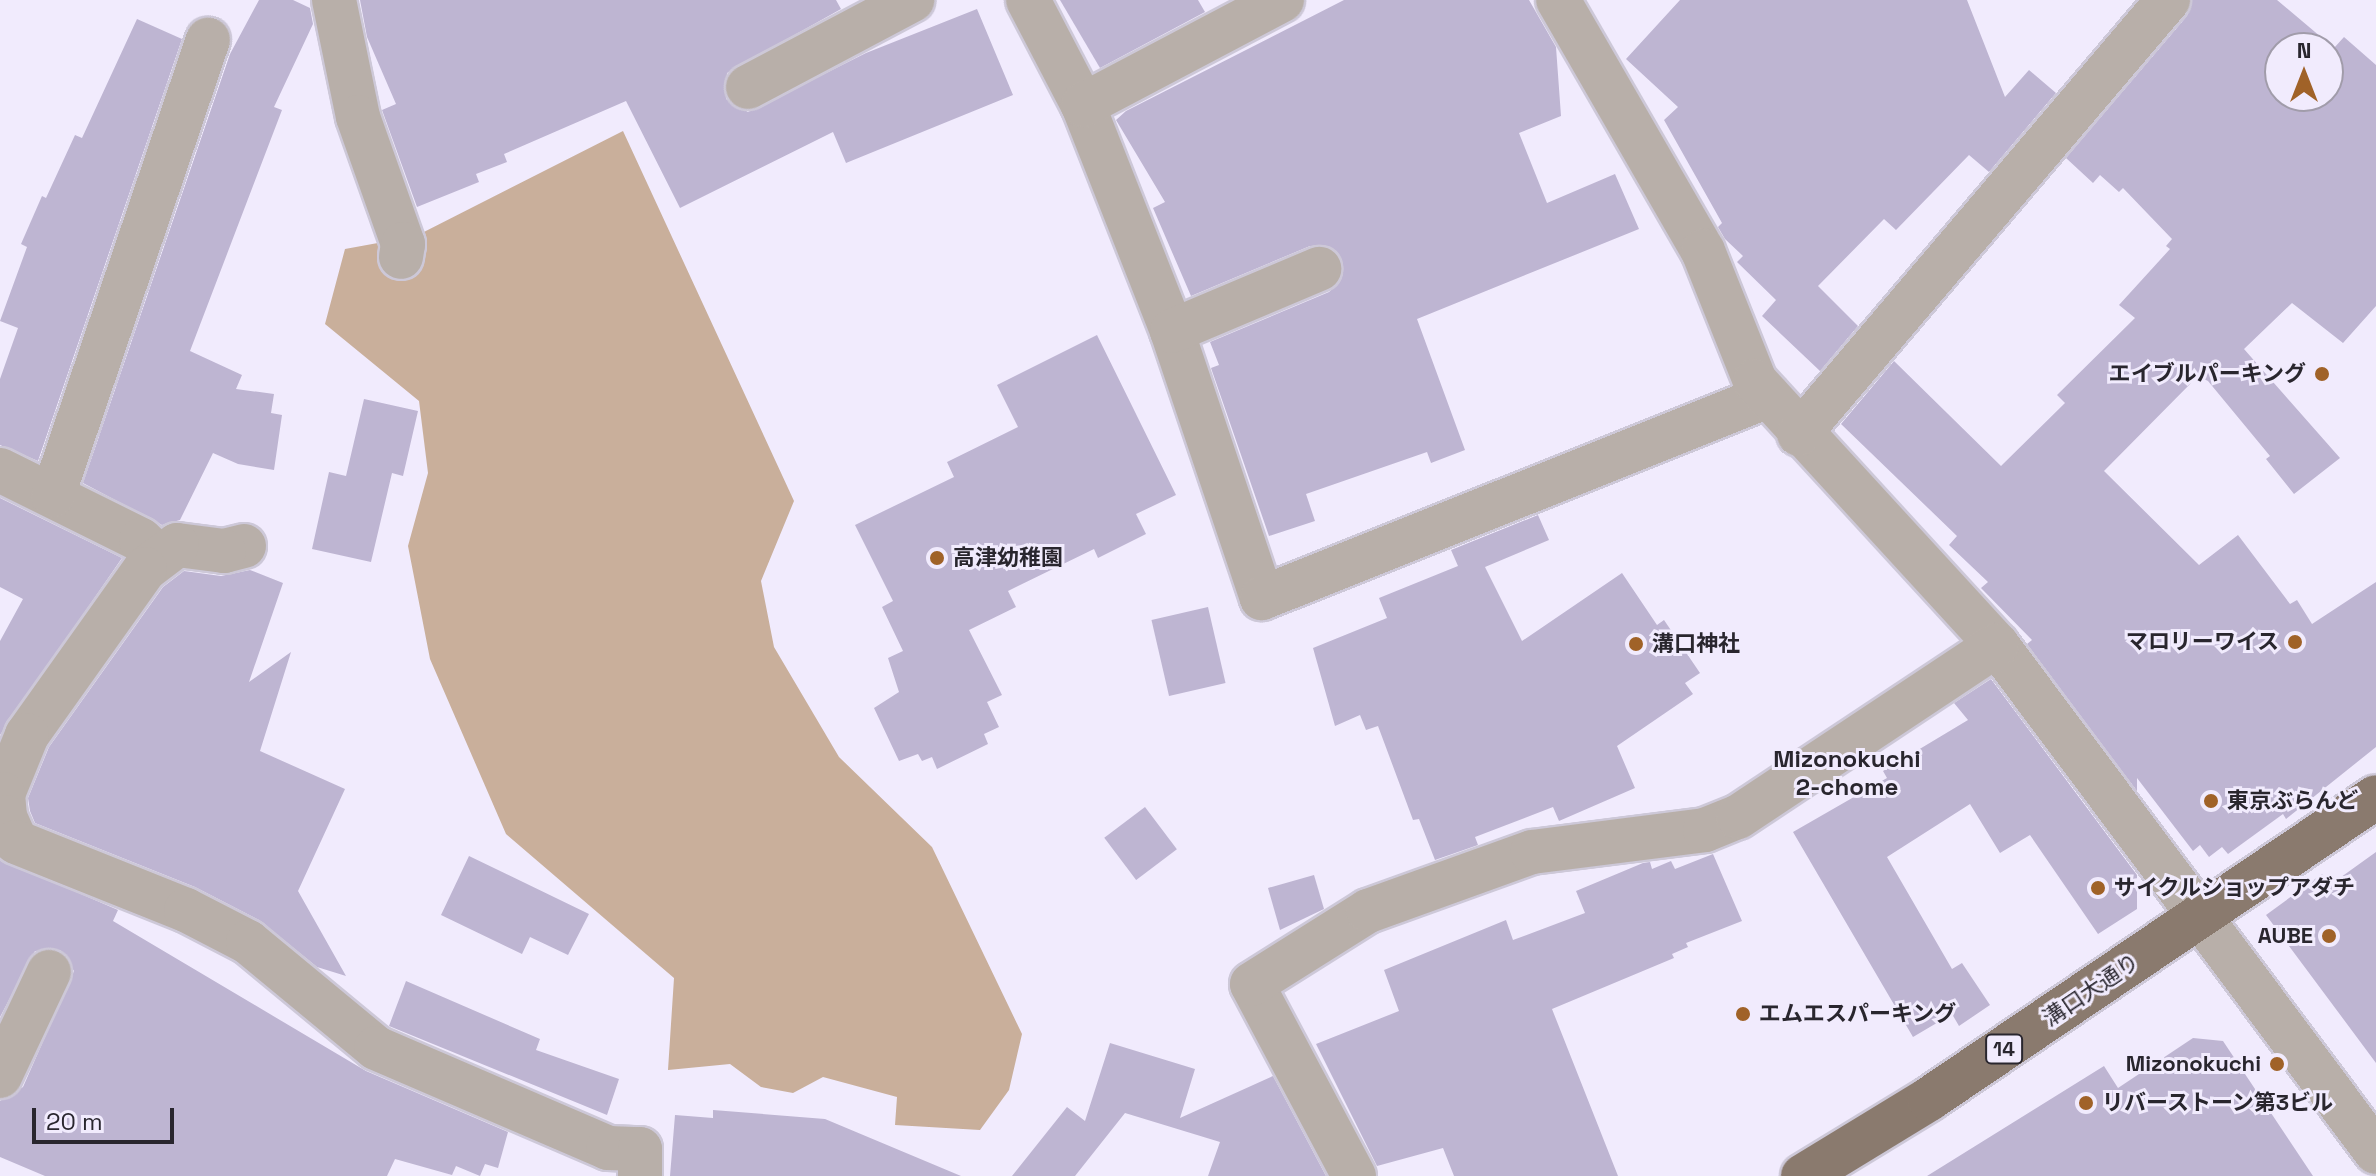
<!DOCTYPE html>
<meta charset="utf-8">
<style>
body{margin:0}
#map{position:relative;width:2376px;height:1176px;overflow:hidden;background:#f1ebfd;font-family:"Space Grotesk","Noto Sans JP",sans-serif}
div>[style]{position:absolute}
.forest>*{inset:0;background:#c9af9b}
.building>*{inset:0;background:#beb5d2;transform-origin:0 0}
.roads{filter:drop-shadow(2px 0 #cdc8d8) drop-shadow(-2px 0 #cdc8d8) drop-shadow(0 2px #cdc8d8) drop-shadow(0 -2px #cdc8d8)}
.minor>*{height:44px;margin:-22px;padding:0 22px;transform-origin:22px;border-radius:22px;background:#b8afa9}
.major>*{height:44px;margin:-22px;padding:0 22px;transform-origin:22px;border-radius:22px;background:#8a7a6e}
.dots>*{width:22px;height:22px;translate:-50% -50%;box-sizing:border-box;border:4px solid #f1ebfd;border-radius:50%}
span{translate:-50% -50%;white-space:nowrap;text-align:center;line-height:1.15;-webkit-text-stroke:6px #f1ebfd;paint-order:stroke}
.shield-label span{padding:2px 6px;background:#f1ebfd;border:2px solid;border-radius:6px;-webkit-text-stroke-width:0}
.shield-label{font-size:20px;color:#29262e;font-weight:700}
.poi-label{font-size:22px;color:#29262e;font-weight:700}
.right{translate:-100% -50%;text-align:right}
.left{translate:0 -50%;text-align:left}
.street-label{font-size:22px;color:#29262e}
.neighbourhood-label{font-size:24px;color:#29262e;font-weight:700}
.north{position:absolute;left:2264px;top:32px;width:80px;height:80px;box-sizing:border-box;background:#f1ebfd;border:2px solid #a19caa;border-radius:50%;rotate:0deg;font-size:22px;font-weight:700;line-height:32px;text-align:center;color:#29262e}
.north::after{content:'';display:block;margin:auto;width:28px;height:36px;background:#a06228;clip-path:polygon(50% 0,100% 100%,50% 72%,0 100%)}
.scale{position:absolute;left:32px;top:1108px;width:142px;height:36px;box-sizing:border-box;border:4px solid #29262e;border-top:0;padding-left:10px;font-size:24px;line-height:28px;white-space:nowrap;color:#29262e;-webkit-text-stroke:6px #f1ebfd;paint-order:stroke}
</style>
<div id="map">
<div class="forest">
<div style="clip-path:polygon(623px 131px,794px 501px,761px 581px,774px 647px,839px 757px,932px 847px,1022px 1034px,1009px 1090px,980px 1130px,895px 1125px,897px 1097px,823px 1077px,793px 1093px,761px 1087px,730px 1064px,668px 1070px,674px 978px,506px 834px,430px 659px,408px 546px,428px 473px,419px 401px,325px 324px,345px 249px,416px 236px)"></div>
</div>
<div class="building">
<div style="clip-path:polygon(259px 0,293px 0,310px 8px,313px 24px,274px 107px,282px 110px,190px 351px,242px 375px,236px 389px,274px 394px,271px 413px,282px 415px,274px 470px,238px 464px,213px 453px,180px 520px,162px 525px,83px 483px,230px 54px)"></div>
<div style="clip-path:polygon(360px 0,836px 0,841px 9px,727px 73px,726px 99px,748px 112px,866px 53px,977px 9px,1013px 95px,846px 163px,833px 132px,680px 208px,626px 101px,504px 154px,507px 162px,476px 174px,479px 182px,417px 207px,382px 110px,396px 104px,367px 37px)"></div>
<div style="clip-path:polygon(1060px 0,1198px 0,1205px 12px,1100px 68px)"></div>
<div style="clip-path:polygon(1344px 0,1529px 0,1556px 47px,1561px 116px,1519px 133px,1547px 203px,1615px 174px,1639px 229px,1417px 319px,1465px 450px,1431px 463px,1427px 452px,1306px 494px,1315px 521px,1269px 536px,1211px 368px,1219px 365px,1210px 342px,1329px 292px,1339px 283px,1342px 260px,1333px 249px,1310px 246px,1191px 296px,1153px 208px,1165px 202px,1116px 120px,1126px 111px)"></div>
<div style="clip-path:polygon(1680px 0,1967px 0,2005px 97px,2029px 70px,2056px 93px,1989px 172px,1969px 155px,1896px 230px,1884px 219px,1818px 286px,1858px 326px,1820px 371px,1762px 316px,1776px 300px,1737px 262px,1743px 256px,1725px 239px,1718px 227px,1722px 223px,1664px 120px,1678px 107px,1626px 59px)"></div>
<div style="clip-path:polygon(evenodd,2192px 0,2277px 0,2334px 48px,2344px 37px,2376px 65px,2376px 306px,2343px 343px,2292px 303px,2244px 349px,2340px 458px,2294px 494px,2266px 459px,2270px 456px,2208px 381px,2198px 376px,2104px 471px,2199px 565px,2238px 535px,2290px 604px,2297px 600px,2312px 624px,2376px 582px,2376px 747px,2286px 819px,2283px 814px,2228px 854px,2222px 847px,2209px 857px,2200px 845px,2193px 851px,2137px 778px,2137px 791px,2027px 644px,2032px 640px,1981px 588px,1988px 582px,1949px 545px,1957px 536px,1841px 424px,1894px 361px,2001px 466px,2065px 403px,2057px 395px,2135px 318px,2119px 305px,2170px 249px,2166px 246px,2172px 239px,2123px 188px,2119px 192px,2100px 175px,2093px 183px,2066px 158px,2187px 16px,2192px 0,2280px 48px,2328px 48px,2328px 96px,2280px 96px,2280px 48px)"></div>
<div style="clip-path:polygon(137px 19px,182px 39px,38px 461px,0 445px,0 379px,18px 328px,0 321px,27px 247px,21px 244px,42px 196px,46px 198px,75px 135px,82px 138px)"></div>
<div style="clip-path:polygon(1097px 335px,1176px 495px,1136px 514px,1146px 534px,1098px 558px,1094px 549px,1008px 591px,1016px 607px,969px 630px,1002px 695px,987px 702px,999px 727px,984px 734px,988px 744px,937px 769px,932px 757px,922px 761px,918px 754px,899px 761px,874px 708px,899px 692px,888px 658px,903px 651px,882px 607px,893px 601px,855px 525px,954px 477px,947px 462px,1018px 427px,997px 385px)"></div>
<div style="clip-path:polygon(364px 399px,418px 411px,403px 476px,392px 473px,371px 562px,312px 549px,329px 472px,346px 476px)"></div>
<div style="clip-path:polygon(0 498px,122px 558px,0 735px,0 641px,23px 599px,0 587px)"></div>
<div style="clip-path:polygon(1538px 515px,1549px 540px,1485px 567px,1522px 641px,1622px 573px,1657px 625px,1664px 620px,1700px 673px,1685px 683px,1693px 694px,1617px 746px,1635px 788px,1559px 821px,1553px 807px,1475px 837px,1478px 845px,1435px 860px,1419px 819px,1413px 820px,1378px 726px,1366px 730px,1360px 715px,1335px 726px,1313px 648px,1387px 618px,1379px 598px,1458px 566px,1451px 550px)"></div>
<div style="clip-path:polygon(250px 570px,283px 583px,249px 682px,291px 652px,260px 751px,345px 789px,298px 891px,346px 976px,317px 967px,259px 920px,195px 887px,35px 823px,30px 811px,28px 798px,49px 747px,163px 587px,184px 571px,221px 576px)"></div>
<div style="left:1208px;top:607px;width:78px;height:58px;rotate:77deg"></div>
<div style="clip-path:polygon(1991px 679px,2137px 875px,2137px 909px,2098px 934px,2030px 835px,2000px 853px,1970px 804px,1887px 857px,1952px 969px,1962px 963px,1990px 1005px,1959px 1026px,1952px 1014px,1913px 1037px,1793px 832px,1887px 778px,1883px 771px,1968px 720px,1954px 703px)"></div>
<div style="left:1145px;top:807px;width:53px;height:51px;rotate:53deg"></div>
<div style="clip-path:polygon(2376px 852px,2376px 1063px,2266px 915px,2322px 874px,2330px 885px)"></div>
<div style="clip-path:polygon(1713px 854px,1742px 921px,1686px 943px,1688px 947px,1672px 954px,1674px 958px,1552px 1009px,1618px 1176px,1454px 1176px,1443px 1148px,1377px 1166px,1316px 1044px,1399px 1011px,1384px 970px,1506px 920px,1513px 940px,1585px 913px,1576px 891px,1643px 863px,1650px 862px,1652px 869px,1671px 861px,1675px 869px)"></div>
<div style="clip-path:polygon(469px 856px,589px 914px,568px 955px,530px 937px,522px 954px,441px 915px)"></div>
<div style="clip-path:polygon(0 859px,118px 910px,113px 921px,366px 1071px,508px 1132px,498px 1168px,485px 1164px,480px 1176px,456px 1166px,452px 1175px,395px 1159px,387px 1176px,45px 1176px,0 1157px,0 1101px,23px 1087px,74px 971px,60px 950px,35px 951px,0 1017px)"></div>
<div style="clip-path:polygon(1314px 875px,1324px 909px,1280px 930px,1268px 888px)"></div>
<div style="clip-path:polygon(406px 981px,540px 1039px,536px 1050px,619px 1079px,607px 1115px,389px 1026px)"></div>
<div style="clip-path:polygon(2193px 1038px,2223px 1041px,2313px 1176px,1927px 1176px,2104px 1066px,2118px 1088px)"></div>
<div style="clip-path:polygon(1110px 1043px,1195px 1069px,1180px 1118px,1273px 1076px,1326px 1176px,1208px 1176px,1220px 1142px,1125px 1113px,1075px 1176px,1012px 1176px,1067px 1107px,1085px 1121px)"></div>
<div style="clip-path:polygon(713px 1110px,825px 1119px,961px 1176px,670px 1176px,675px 1115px,713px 1118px)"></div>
</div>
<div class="roads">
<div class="minor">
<div style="left:334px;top:0;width:119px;rotate:78.4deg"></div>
<div style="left:358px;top:117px;width:135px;rotate:70.5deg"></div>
<div style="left:403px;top:244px;width:13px;rotate:99deg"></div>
<div style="left:1028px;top:0;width:119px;rotate:62.4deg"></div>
<div style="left:1083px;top:105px;width:243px;rotate:68.5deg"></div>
<div style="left:1172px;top:331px;width:282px;rotate:71.4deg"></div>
<div style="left:1262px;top:598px;width:545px;rotate:-21.76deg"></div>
<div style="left:1558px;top:0;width:290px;rotate:60deg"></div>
<div style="left:1703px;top:251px;width:140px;rotate:68.2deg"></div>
<div style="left:1755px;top:381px;width:358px;rotate:47.5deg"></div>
<div style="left:1997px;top:645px;width:633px;rotate:53.22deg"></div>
<div style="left:748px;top:87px;width:186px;rotate:-27.9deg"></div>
<div style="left:1083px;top:105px;width:225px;rotate:-27.8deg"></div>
<div style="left:1172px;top:331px;width:160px;rotate:-22.9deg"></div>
<div style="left:1799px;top:434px;width:570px;rotate:-49.63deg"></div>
<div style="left:0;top:470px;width:157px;rotate:26.4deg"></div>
<div style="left:141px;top:540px;width:23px;rotate:43deg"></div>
<div style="left:53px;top:495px;width:481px;rotate:-71.2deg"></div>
<div style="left:244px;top:546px;width:21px;rotate:166deg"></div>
<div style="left:224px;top:551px;width:47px;rotate:-172.7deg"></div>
<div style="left:177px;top:545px;width:40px;rotate:143deg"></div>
<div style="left:145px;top:569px;width:204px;rotate:125.4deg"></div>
<div style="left:27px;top:735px;width:64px;rotate:112.1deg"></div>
<div style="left:3px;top:794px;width:23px;rotate:85deg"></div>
<div style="left:5px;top:817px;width:27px;rotate:66deg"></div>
<div style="left:16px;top:842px;width:183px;rotate:21.8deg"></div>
<div style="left:186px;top:910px;width:70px;rotate:27.3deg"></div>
<div style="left:248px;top:942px;width:166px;rotate:39.6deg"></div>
<div style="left:376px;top:1048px;width:253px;rotate:23.3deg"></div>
<div style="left:608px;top:1148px;width:32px;rotate:2deg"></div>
<div style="left:640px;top:1149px;width:27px;rotate:90deg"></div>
<div style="left:0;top:1076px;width:115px;rotate:-64.8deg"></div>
<div style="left:1354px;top:1176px;width:217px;rotate:-118deg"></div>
<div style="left:1252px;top:984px;width:137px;rotate:-32.2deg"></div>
<div style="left:1368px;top:911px;width:174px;rotate:-19.8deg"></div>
<div style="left:1532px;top:852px;width:174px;rotate:-7.2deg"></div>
<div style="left:1705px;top:830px;width:35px;rotate:-22deg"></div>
<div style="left:1738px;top:817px;width:311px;rotate:-33.6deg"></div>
</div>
<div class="major">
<div style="left:1803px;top:1176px;width:148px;rotate:-31.4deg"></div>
<div style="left:1929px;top:1099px;width:539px;rotate:-34.04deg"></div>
</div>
</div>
<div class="dots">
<div style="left:2322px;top:374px;background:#a06228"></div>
<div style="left:937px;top:558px;background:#a06228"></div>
<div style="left:2295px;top:642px;background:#a06228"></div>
<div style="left:1636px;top:644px;background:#a06228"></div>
<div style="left:2211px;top:801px;background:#a06228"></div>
<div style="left:2098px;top:888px;background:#a06228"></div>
<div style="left:2329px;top:936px;background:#a06228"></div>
<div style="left:1743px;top:1014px;background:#a06228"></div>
<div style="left:2277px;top:1064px;background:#a06228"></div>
<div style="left:2086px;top:1103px;background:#a06228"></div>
</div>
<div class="shield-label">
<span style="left:2004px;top:1049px">14</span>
</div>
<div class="poi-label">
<span class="right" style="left:2306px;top:374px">エイブルパーキング</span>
<span class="left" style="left:953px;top:558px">高津幼稚園</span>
<span class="right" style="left:2279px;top:642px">マロリーワイス</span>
<span class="left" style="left:1652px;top:644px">溝口神社</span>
<span class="left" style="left:2227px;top:801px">東京ぶらんど</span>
<span class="left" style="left:2114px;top:888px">サイクルショップアダチ</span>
<span class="right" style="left:2313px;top:936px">AUBE</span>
<span class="left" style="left:1759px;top:1014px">エムエスパーキング</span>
<span class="right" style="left:2261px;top:1064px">Mizonokuchi</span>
<span class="left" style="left:2102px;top:1103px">リバーストーン第3ビル</span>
</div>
<div class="street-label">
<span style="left:2091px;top:990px;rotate:-34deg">溝口大通り</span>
</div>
<div class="neighbourhood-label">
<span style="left:1847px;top:773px">Mizonokuchi<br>2-chome</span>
</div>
<div class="north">N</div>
<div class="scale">20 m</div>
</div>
